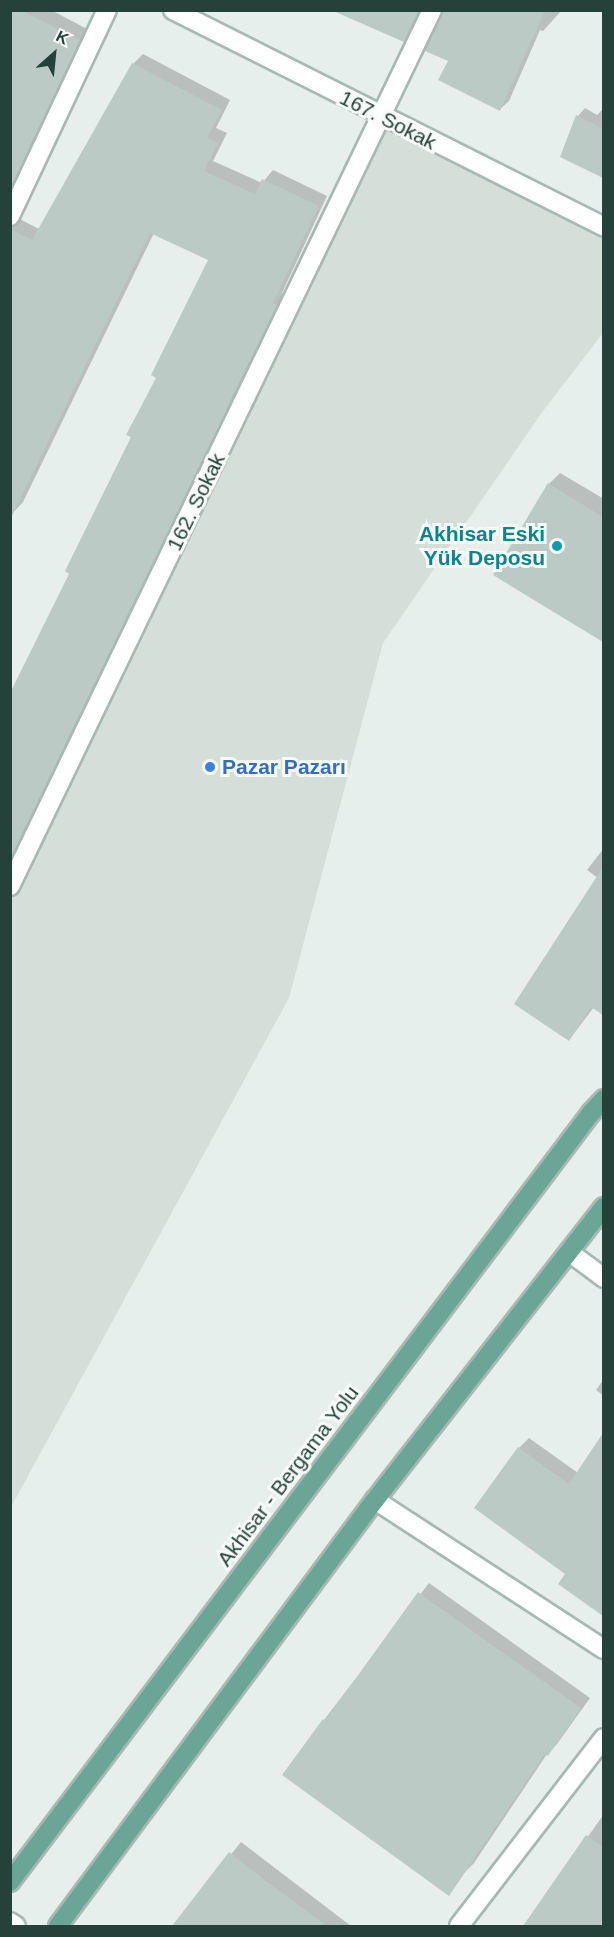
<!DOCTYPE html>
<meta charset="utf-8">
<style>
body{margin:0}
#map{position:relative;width:614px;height:1937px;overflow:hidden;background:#e6efeb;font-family:Helvetica,sans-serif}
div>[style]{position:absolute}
.built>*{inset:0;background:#d4dfda}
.shadow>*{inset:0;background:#0003}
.building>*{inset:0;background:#bbcac4}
.roads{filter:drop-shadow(2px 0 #a8b8b2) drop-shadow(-2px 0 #a8b8b2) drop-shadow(0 2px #a8b8b2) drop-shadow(0 -2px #a8b8b2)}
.minor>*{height:18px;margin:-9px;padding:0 9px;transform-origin:9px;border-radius:9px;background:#fff}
.tertiary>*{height:18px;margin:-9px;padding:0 9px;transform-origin:9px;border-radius:9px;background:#fff}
.primary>*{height:18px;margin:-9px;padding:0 9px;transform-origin:9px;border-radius:9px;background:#6aa596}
.dots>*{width:16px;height:16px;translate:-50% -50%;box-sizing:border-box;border:3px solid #f7fbf9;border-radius:50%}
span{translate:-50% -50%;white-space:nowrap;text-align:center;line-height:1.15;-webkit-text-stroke:6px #f7fbf9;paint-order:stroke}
.street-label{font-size:21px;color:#24423a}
.culture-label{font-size:21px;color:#0d838f;font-weight:700}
.right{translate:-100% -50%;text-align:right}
.shop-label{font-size:21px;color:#366cbe;font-weight:700}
.left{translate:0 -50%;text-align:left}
.frame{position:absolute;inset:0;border:12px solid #24423a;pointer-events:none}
.north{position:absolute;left:24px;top:24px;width:60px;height:60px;-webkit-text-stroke:4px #f7fbf9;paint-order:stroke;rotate:27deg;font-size:16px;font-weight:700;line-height:24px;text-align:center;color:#24423a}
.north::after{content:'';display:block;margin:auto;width:21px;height:27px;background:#24423a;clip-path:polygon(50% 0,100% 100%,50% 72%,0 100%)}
</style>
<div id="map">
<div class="built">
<div style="clip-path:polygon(382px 118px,603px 232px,603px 333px,543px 411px,383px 643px,289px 998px,11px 1507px,10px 892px)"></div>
</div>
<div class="shadow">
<div style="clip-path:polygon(10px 10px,51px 10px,89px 30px,10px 197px)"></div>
<div style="clip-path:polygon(335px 10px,423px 10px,416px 28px,404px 40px)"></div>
<div style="clip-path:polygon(479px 10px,562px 10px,543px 31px,540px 30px,509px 101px,500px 109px)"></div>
<div style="clip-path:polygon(143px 54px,230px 100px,216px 128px,227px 133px,213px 161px,262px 183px,273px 170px,327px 196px,282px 293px,286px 295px,10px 867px,10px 696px,71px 573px,210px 259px,154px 233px,23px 502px,10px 516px,10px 214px,39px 229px,133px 64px)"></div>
<div style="clip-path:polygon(585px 108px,597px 115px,604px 108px,604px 177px,561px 156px,578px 116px)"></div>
<div style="clip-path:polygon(560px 473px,604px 499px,604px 630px,597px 636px,549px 484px)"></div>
<div style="clip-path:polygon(604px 848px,604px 1007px,599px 1011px,594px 1007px,569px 1040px,598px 878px,587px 870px)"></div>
<div style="clip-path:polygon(604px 1379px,604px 1396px,596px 1390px)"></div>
<div style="clip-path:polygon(604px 1436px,604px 1614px,560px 1583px,567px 1573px,519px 1448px,529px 1438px,578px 1473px)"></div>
<div style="clip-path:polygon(429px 1583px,590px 1698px,557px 1744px,547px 1754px,474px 1863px,464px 1873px,324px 1720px)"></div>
<div style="clip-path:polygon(604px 1814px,604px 1926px,546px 1926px,531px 1917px)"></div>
<div style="clip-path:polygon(241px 1842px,351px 1926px,174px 1926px)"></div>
</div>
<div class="building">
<div style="clip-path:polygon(10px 10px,20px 10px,80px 40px,10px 189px)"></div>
<div style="clip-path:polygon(331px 10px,419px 10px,404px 42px)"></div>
<div style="clip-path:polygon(443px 10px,545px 10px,500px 111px,438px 80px,448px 61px,425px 51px)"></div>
<div style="clip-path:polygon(132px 63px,222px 110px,207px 138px,218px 143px,204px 171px,255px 194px,262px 179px,319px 206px,273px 303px,277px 305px,10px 859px,10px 693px,69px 574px,65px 571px,131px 437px,126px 435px,156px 378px,151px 375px,208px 260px,150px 233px,10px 520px,10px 229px,32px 240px)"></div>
<div style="clip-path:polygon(576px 115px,603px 129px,603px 178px,560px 157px)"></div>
<div style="clip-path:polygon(548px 483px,603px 517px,603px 642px,493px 575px)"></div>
<div style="clip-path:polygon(603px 867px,603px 1015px,591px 1007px,569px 1041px,514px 1004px)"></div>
<div style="clip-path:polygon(603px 1433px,603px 1616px,558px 1584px,565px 1574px,474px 1508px,518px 1447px,569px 1484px)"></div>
<div style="clip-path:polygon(418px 1592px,581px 1708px,548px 1756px,545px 1754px,449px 1896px,282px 1775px,323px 1719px,325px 1721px)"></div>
<div style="clip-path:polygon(586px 1835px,603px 1847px,603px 1926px,523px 1926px)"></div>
<div style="clip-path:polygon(229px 1852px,262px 1878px,327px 1926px,172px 1926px)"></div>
</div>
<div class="roads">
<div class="minor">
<div style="left:10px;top:216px;width:228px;rotate:-64.8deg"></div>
<div style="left:10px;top:886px;width:972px;rotate:-64.28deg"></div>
<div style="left:569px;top:1252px;width:44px;rotate:36.6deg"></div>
<div style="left:375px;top:1500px;width:273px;rotate:33.1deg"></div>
<div style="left:459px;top:1926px;width:237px;rotate:-52.4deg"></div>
</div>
<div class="tertiary">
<div style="left:173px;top:10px;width:483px;rotate:26.7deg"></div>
<div style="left:10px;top:1922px;width:7px;rotate:34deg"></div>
</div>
<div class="primary">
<div style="left:10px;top:1882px;width:964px;rotate:-52.93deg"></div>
<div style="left:591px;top:1113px;width:19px;rotate:-47deg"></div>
<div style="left:58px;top:1926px;width:531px;rotate:-53.35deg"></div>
<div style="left:375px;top:1500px;width:372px;rotate:-52deg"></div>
</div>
</div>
<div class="dots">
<div style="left:557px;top:546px;background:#0f9aa8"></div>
<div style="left:210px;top:767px;background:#3f7fe0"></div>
</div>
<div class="street-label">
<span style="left:388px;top:120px;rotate:27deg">167. Sokak</span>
<span style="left:196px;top:502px;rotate:-64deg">162. Sokak</span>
<span style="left:288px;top:1476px;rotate:-53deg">Akhisar - Bergama Yolu</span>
</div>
<div class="culture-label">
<span class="right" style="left:545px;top:546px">Akhisar Eski<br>Yük Deposu</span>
</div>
<div class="shop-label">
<span class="left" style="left:222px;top:767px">Pazar Pazarı</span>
</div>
<div class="frame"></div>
<div class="north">K</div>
</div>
